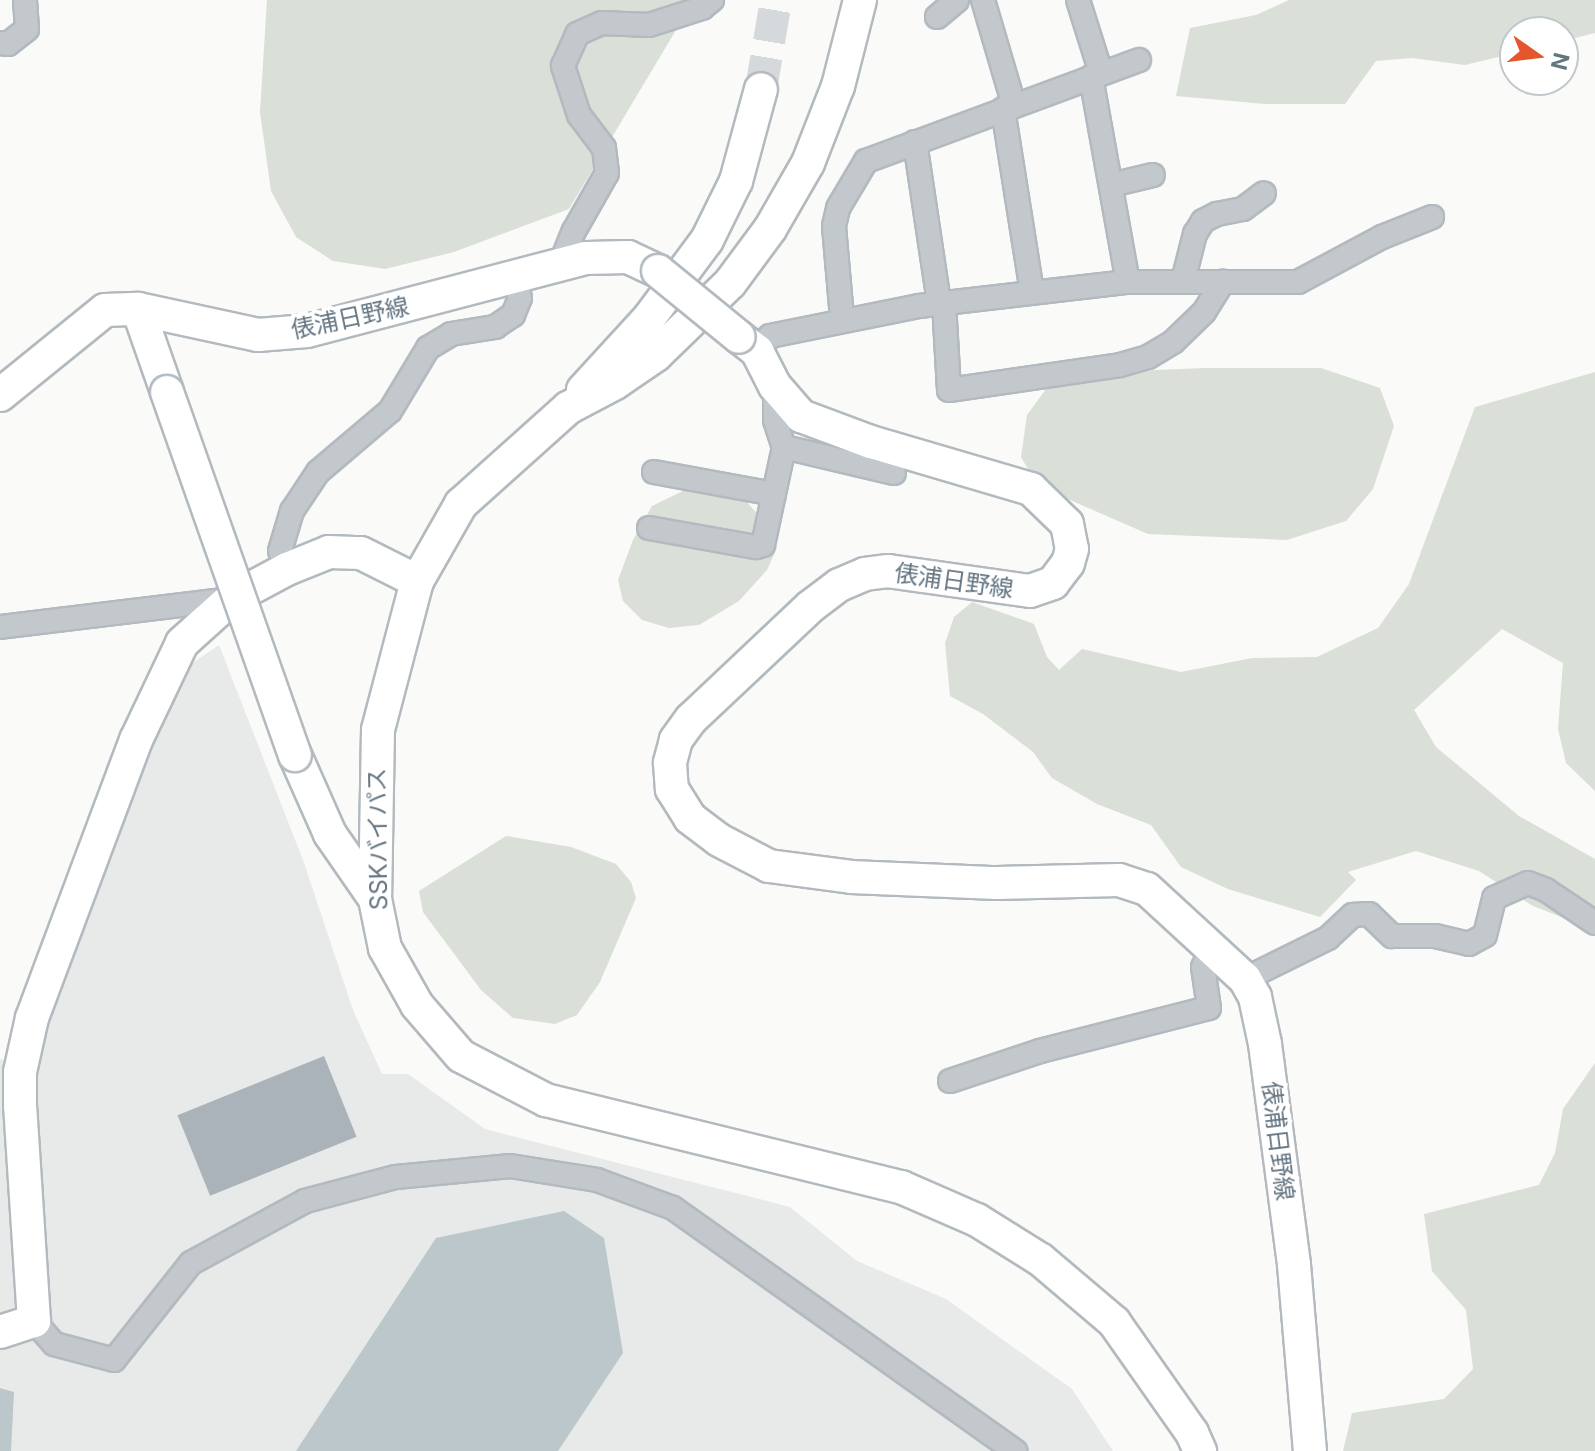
<!DOCTYPE html>
<meta charset="utf-8">
<style>
body{margin:0}
#map{position:relative;width:1595px;height:1451px;overflow:hidden;background:#fafaf8;font-family:Inter,"Noto Sans JP",sans-serif}
div>[style]{position:absolute}
.built>*{inset:0;background:#e8e9e9}
.green>*{inset:0;background:#dadfd7}
.water>*{inset:0;background:#bbc7cb}
.building>*{inset:0;background:#aab3b9;transform-origin:0 0}
.secondary-tunnel>*{height:32px;margin-top:-16px;transform-origin:0;background:repeating-linear-gradient(90deg,#d5d9db 0 32px,transparent 0 48px)}
.roads{filter:drop-shadow(2px 0 #b3babf) drop-shadow(-2px 0 #b3babf) drop-shadow(0 2px #b3babf) drop-shadow(0 -2px #b3babf)}
.street>*{height:22px;margin:-11px;padding:0 11px;transform-origin:11px;border-radius:11px;background:#c3c8cc}
.secondary>*{height:32px;margin:-16px;padding:0 16px;transform-origin:16px;border-radius:16px;background:#fff}
.bridges{filter:drop-shadow(2px 0 #b3babf) drop-shadow(-2px 0 #b3babf) drop-shadow(0 2px #b3babf) drop-shadow(0 -2px #b3babf)}
.secondary-bridge>*{height:32px;margin:-16px;padding:0 16px;transform-origin:16px;border-radius:16px;background:#fff}
span{translate:-50% -50%;white-space:nowrap;text-align:center;line-height:1.15;-webkit-text-stroke:8px #fff;paint-order:stroke}
.street-label{font-size:24px;color:#657683}
.north{position:absolute;left:1499px;top:16px;width:80px;height:80px;box-sizing:border-box;background:#fff;border:2px solid #c1c8cd;border-radius:50%;rotate:104deg;font-size:22px;font-weight:700;line-height:32px;text-align:center;color:#657683}
.north::after{content:'';display:block;margin:auto;width:28px;height:36px;background:#e4572e;clip-path:polygon(50% 0,100% 100%,50% 72%,0 100%)}
</style>
<div id="map">
<div class="built">
<div style="clip-path:polygon(219px 645px,303px 860px,353px 1010px,382px 1074px,408px 1074px,485px 1129px,790px 1207px,857px 1261px,946px 1299px,1072px 1389px,1113px 1451px,0 1451px,0 1059px,36px 1071px,52px 1009px,168px 697px,189px 665px)"></div>
</div>
<div class="green">
<div style="clip-path:polygon(267px 0,694px 0,569px 209px,454px 252px,385px 269px,333px 261px,296px 237px,271px 191px,260px 112px)"></div>
<div style="clip-path:polygon(1289px 0,1595px 0,1595px 33px,1563px 41px,1563px 32px,1515px 32px,1515px 53px,1465px 65px,1412px 58px,1376px 61px,1345px 104px,1265px 104px,1176px 96px,1190px 28px,1256px 15px)"></div>
<div style="clip-path:polygon(1205px 368px,1321px 368px,1380px 388px,1394px 426px,1373px 489px,1346px 521px,1287px 540px,1148px 534px,1038px 486px,1021px 457px,1027px 415px,1057px 374px)"></div>
<div style="clip-path:polygon(1595px 372px,1595px 791px,1566px 763px,1558px 729px,1563px 663px,1502px 629px,1414px 710px,1436px 747px,1519px 816px,1595px 859px,1595px 930px,1533px 906px,1479px 871px,1416px 851px,1348px 872px,1356px 880px,1320px 917px,1228px 889px,1181px 867px,1151px 825px,1097px 804px,1052px 778px,1033px 752px,983px 714px,950px 696px,945px 643px,954px 617px,972px 602px,1034px 624px,1047px 657px,1059px 670px,1082px 649px,1181px 672px,1252px 658px,1317px 657px,1378px 628px,1409px 584px,1475px 407px)"></div>
<div style="clip-path:polygon(725px 486px,746px 501px,768px 526px,777px 548px,767px 570px,739px 601px,699px 625px,669px 628px,642px 620px,623px 601px,618px 580px,633px 540px,652px 506px,691px 487px)"></div>
<div style="clip-path:polygon(506px 836px,571px 847px,616px 864px,631px 882px,636px 898px,600px 982px,577px 1015px,555px 1024px,513px 1018px,481px 990px,423px 912px,419px 891px)"></div>
<div style="clip-path:polygon(1595px 1063px,1595px 1451px,1343px 1451px,1352px 1413px,1444px 1399px,1473px 1369px,1466px 1310px,1432px 1271px,1424px 1214px,1539px 1185px,1555px 1153px,1563px 1109px)"></div>
</div>
<div class="water">
<div style="clip-path:polygon(564px 1211px,604px 1238px,623px 1353px,558px 1451px,296px 1451px,436px 1238px)"></div>
<div style="clip-path:polygon(0 1388px,14px 1392px,11px 1451px,0 1451px)"></div>
</div>
<div class="building">
<div style="left:324px;top:1056px;width:87px;height:158px;rotate:68deg"></div>
</div>
<div class="secondary-tunnel">
<div style="left:761px;top:89px;width:90px;rotate:-80.4deg"></div>
</div>
<div class="roads">
<div class="street">
<div style="left:983px;top:0;width:109px;rotate:73.6deg"></div>
<div style="left:1078px;top:0;width:77px;rotate:72.5deg"></div>
<div style="left:937px;top:17px;width:26px;rotate:-40deg"></div>
<div style="left:0;top:43px;width:8px;rotate:7deg"></div>
<div style="left:8px;top:44px;width:24px;rotate:-38deg"></div>
<div style="left:27px;top:29px;width:29px;rotate:-94deg"></div>
<div style="left:1091px;top:77px;width:208px;rotate:79.8deg"></div>
<div style="left:1003px;top:109px;width:186px;rotate:81deg"></div>
<div style="left:915px;top:142px;width:163px;rotate:81.5deg"></div>
<div style="left:1111px;top:185px;width:43px;rotate:-13.4deg"></div>
<div style="left:560px;top:265px;width:37px;rotate:-68deg"></div>
<div style="left:574px;top:231px;width:67px;rotate:-60.4deg"></div>
<div style="left:607px;top:173px;width:25px;rotate:-97deg"></div>
<div style="left:604px;top:148px;width:41px;rotate:-127.1deg"></div>
<div style="left:579px;top:115px;width:52px;rotate:-108.1deg"></div>
<div style="left:563px;top:66px;width:35px;rotate:-66deg"></div>
<div style="left:577px;top:34px;width:27px;rotate:-24deg"></div>
<div style="left:602px;top:23px;width:47px;rotate:2.4deg"></div>
<div style="left:649px;top:25px;width:56px;rotate:-17.8deg"></div>
<div style="left:702px;top:8px;width:13px;rotate:-39deg"></div>
<div style="left:1183px;top:281px;width:49px;rotate:-75.7deg"></div>
<div style="left:1195px;top:234px;width:15px;rotate:-58deg"></div>
<div style="left:1203px;top:221px;width:16px;rotate:-27deg"></div>
<div style="left:1217px;top:214px;width:26px;rotate:-11deg"></div>
<div style="left:1243px;top:209px;width:26px;rotate:-37deg"></div>
<div style="left:944px;top:303px;width:87px;rotate:86.7deg"></div>
<div style="left:949px;top:390px;width:173px;rotate:-8.3deg"></div>
<div style="left:1120px;top:365px;width:29px;rotate:-16deg"></div>
<div style="left:1148px;top:357px;width:29px;rotate:-31deg"></div>
<div style="left:1173px;top:342px;width:43px;rotate:-44.1deg"></div>
<div style="left:1204px;top:312px;width:36px;rotate:-58deg"></div>
<div style="left:842px;top:318px;width:92px;rotate:-95deg"></div>
<div style="left:834px;top:226px;width:18px;rotate:-77deg"></div>
<div style="left:838px;top:208px;width:55px;rotate:-59.2deg"></div>
<div style="left:866px;top:161px;width:291px;rotate:-20.3deg"></div>
<div style="left:757px;top:351px;width:20px;rotate:-49deg"></div>
<div style="left:770px;top:336px;width:152px;rotate:-11.4deg"></div>
<div style="left:919px;top:306px;width:210px;rotate:-6.6deg"></div>
<div style="left:1128px;top:282px;width:170px"></div>
<div style="left:1298px;top:282px;width:95px;rotate:-28.2deg"></div>
<div style="left:1382px;top:237px;width:54px;rotate:-21.8deg"></div>
<div style="left:775px;top:386px;width:34px;rotate:90deg"></div>
<div style="left:775px;top:420px;width:28px;rotate:72deg"></div>
<div style="left:654px;top:472px;width:122px;rotate:10.4deg"></div>
<div style="left:649px;top:528px;width:109px;rotate:10.1deg"></div>
<div style="left:756px;top:547px;width:7px;rotate:-16deg"></div>
<div style="left:763px;top:545px;width:100px;rotate:-77.9deg"></div>
<div style="left:784px;top:447px;width:113px;rotate:13.3deg"></div>
<div style="left:287px;top:569px;width:19px;rotate:-111deg"></div>
<div style="left:280px;top:551px;width:42px;rotate:-73.3deg"></div>
<div style="left:292px;top:511px;width:47px;rotate:-56.3deg"></div>
<div style="left:318px;top:472px;width:94px;rotate:-40.3deg"></div>
<div style="left:390px;top:411px;width:74px;rotate:-58.9deg"></div>
<div style="left:428px;top:348px;width:27px;rotate:-31deg"></div>
<div style="left:451px;top:334px;width:45px;rotate:-9deg"></div>
<div style="left:495px;top:327px;width:22px;rotate:-34deg"></div>
<div style="left:513px;top:315px;width:18px;rotate:-68deg"></div>
<div style="left:520px;top:298px;width:20px;rotate:-101deg"></div>
<div style="left:0;top:627px;width:233px;rotate:-6.9deg"></div>
<div style="left:1245px;top:979px;width:93px;rotate:-26.3deg"></div>
<div style="left:1328px;top:938px;width:34px;rotate:-43deg"></div>
<div style="left:1353px;top:915px;width:16px;rotate:-4deg"></div>
<div style="left:1369px;top:914px;width:32px;rotate:44deg"></div>
<div style="left:1392px;top:936px;width:43px"></div>
<div style="left:1435px;top:936px;width:35px;rotate:13deg"></div>
<div style="left:1469px;top:944px;width:18px;rotate:-29deg"></div>
<div style="left:1485px;top:935px;width:38px;rotate:-76deg"></div>
<div style="left:1494px;top:898px;width:37px;rotate:-24deg"></div>
<div style="left:1528px;top:883px;width:19px;rotate:21deg"></div>
<div style="left:1546px;top:890px;width:59px;rotate:34deg"></div>
<div style="left:950px;top:1081px;width:95px;rotate:-18.4deg"></div>
<div style="left:1040px;top:1051px;width:174px;rotate:-14.3deg"></div>
<div style="left:1209px;top:1008px;width:41px;rotate:-98.3deg"></div>
<div style="left:1203px;top:967px;width:21px;rotate:-61deg"></div>
<div style="left:34px;top:1321px;width:30px;rotate:49deg"></div>
<div style="left:54px;top:1344px;width:62px;rotate:14.9deg"></div>
<div style="left:114px;top:1360px;width:124px;rotate:-51.6deg"></div>
<div style="left:191px;top:1263px;width:130px;rotate:-28.5deg"></div>
<div style="left:305px;top:1201px;width:94px;rotate:-14.8deg"></div>
<div style="left:396px;top:1177px;width:115px;rotate:-5.5deg"></div>
<div style="left:510px;top:1166px;width:88px;rotate:9.1deg"></div>
<div style="left:597px;top:1180px;width:81px;rotate:20.2deg"></div>
<div style="left:673px;top:1208px;width:420px;rotate:35.4deg"></div>
</div>
<div class="secondary">
<div style="left:860px;top:0;width:89px;rotate:104.3deg"></div>
<div style="left:838px;top:86px;width:83px;rotate:111.3deg"></div>
<div style="left:808px;top:163px;width:76px;rotate:119.9deg"></div>
<div style="left:770px;top:229px;width:67px;rotate:126.5deg"></div>
<div style="left:730px;top:283px;width:103px;rotate:135.8deg"></div>
<div style="left:656px;top:355px;width:50px;rotate:145.7deg"></div>
<div style="left:615px;top:383px;width:53px;rotate:152deg"></div>
<div style="left:568px;top:408px;width:144px;rotate:138.1deg"></div>
<div style="left:461px;top:504px;width:89px;rotate:119.7deg"></div>
<div style="left:417px;top:581px;width:154px;rotate:104.7deg"></div>
<div style="left:378px;top:730px;width:169px;rotate:91deg"></div>
<div style="left:375px;top:899px;width:50px;rotate:78.5deg"></div>
<div style="left:385px;top:948px;width:65px;rotate:60.7deg"></div>
<div style="left:417px;top:1005px;width:67px;rotate:49.2deg"></div>
<div style="left:461px;top:1056px;width:96px;rotate:27.4deg"></div>
<div style="left:546px;top:1100px;width:366px;rotate:13.8deg"></div>
<div style="left:901px;top:1187px;width:83px;rotate:23.5deg"></div>
<div style="left:977px;top:1220px;width:75px;rotate:32deg"></div>
<div style="left:1041px;top:1260px;width:96px;rotate:40.3deg"></div>
<div style="left:1114px;top:1322px;width:136px;rotate:54.9deg"></div>
<div style="left:1192px;top:1433px;width:20px;rotate:66deg"></div>
<div style="left:138px;top:309px;width:88px;rotate:70.7deg"></div>
<div style="left:739px;top:337px;width:23px;rotate:38deg"></div>
<div style="left:757px;top:351px;width:39px;rotate:63deg"></div>
<div style="left:775px;top:386px;width:40px;rotate:49deg"></div>
<div style="left:801px;top:416px;width:75px;rotate:20.4deg"></div>
<div style="left:871px;top:442px;width:167px;rotate:16.4deg"></div>
<div style="left:1031px;top:489px;width:50px;rotate:44.2deg"></div>
<div style="left:1067px;top:524px;width:25px;rotate:79deg"></div>
<div style="left:1072px;top:549px;width:15px;rotate:106deg"></div>
<div style="left:1068px;top:563px;width:25px;rotate:127deg"></div>
<div style="left:1053px;top:583px;width:24px;rotate:161deg"></div>
<div style="left:1030px;top:591px;width:143px;rotate:-172deg"></div>
<div style="left:888px;top:571px;width:23px;rotate:173deg"></div>
<div style="left:865px;top:574px;width:28px;rotate:157deg"></div>
<div style="left:839px;top:585px;width:36px;rotate:143deg"></div>
<div style="left:810px;top:607px;width:163px;rotate:136.7deg"></div>
<div style="left:691px;top:719px;width:26px;rotate:126deg"></div>
<div style="left:676px;top:740px;width:24px;rotate:105deg"></div>
<div style="left:670px;top:763px;width:26px;rotate:86deg"></div>
<div style="left:672px;top:789px;width:34px;rotate:58deg"></div>
<div style="left:690px;top:818px;width:36px;rotate:37deg"></div>
<div style="left:719px;top:840px;width:56px;rotate:27.5deg"></div>
<div style="left:769px;top:866px;width:83px;rotate:7.6deg"></div>
<div style="left:851px;top:877px;width:146px;rotate:2.4deg"></div>
<div style="left:997px;top:883px;width:122px;rotate:-1.4deg"></div>
<div style="left:1119px;top:880px;width:29px;rotate:18deg"></div>
<div style="left:1147px;top:889px;width:133px;rotate:42.6deg"></div>
<div style="left:1245px;top:979px;width:21px;rotate:61deg"></div>
<div style="left:1255px;top:997px;width:48px;rotate:78deg"></div>
<div style="left:1265px;top:1044px;width:223px;rotate:82.5deg"></div>
<div style="left:1294px;top:1265px;width:187px;rotate:85.1deg"></div>
<div style="left:583px;top:390px;width:98px;rotate:-47.5deg"></div>
<div style="left:649px;top:318px;width:97px;rotate:-53.4deg"></div>
<div style="left:707px;top:240px;width:66px;rotate:-63.8deg"></div>
<div style="left:736px;top:181px;width:95px;rotate:-74.8deg"></div>
<div style="left:0;top:395px;width:135px;rotate:-39deg"></div>
<div style="left:105px;top:310px;width:33px;rotate:-2deg"></div>
<div style="left:138px;top:309px;width:123px;rotate:12.2deg"></div>
<div style="left:258px;top:335px;width:49px;rotate:-4.7deg"></div>
<div style="left:307px;top:331px;width:288px;rotate:-14.7deg"></div>
<div style="left:586px;top:258px;width:42px;rotate:-1.4deg"></div>
<div style="left:628px;top:257px;width:33px;rotate:25deg"></div>
<div style="left:295px;top:755px;width:86px;rotate:66.1deg"></div>
<div style="left:330px;top:834px;width:79px;rotate:55.3deg"></div>
<div style="left:0;top:1332px;width:36px;rotate:-18deg"></div>
<div style="left:34px;top:1321px;width:215px;rotate:-93.7deg"></div>
<div style="left:20px;top:1106px;width:34px;rotate:-90deg"></div>
<div style="left:20px;top:1072px;width:55px;rotate:-77.5deg"></div>
<div style="left:32px;top:1018px;width:297px;rotate:-69.5deg"></div>
<div style="left:136px;top:740px;width:107px;rotate:-64.6deg"></div>
<div style="left:182px;top:643px;width:66px;rotate:-41.9deg"></div>
<div style="left:231px;top:599px;width:64px;rotate:-28.2deg"></div>
<div style="left:287px;top:569px;width:45px;rotate:-22deg"></div>
<div style="left:329px;top:552px;width:32px;rotate:2deg"></div>
<div style="left:361px;top:553px;width:63px;rotate:26.6deg"></div>
</div>
</div>
<div class="bridges">
<div class="secondary-bridge">
<div style="left:658px;top:271px;width:104px;rotate:39.2deg"></div>
<div style="left:167px;top:392px;width:385px;rotate:70.6deg"></div>
</div>
</div>
<div class="street-label">
<span style="left:350px;top:318px;rotate:-12deg">俵浦日野線</span>
<span style="left:954px;top:581px;rotate:8deg">俵浦日野線</span>
<span style="left:378px;top:839px;rotate:-91deg">SSKバイパス</span>
<span style="left:1278px;top:1141px;rotate:83deg">俵浦日野線</span>
</div>
<div class="north">N</div>
</div>
